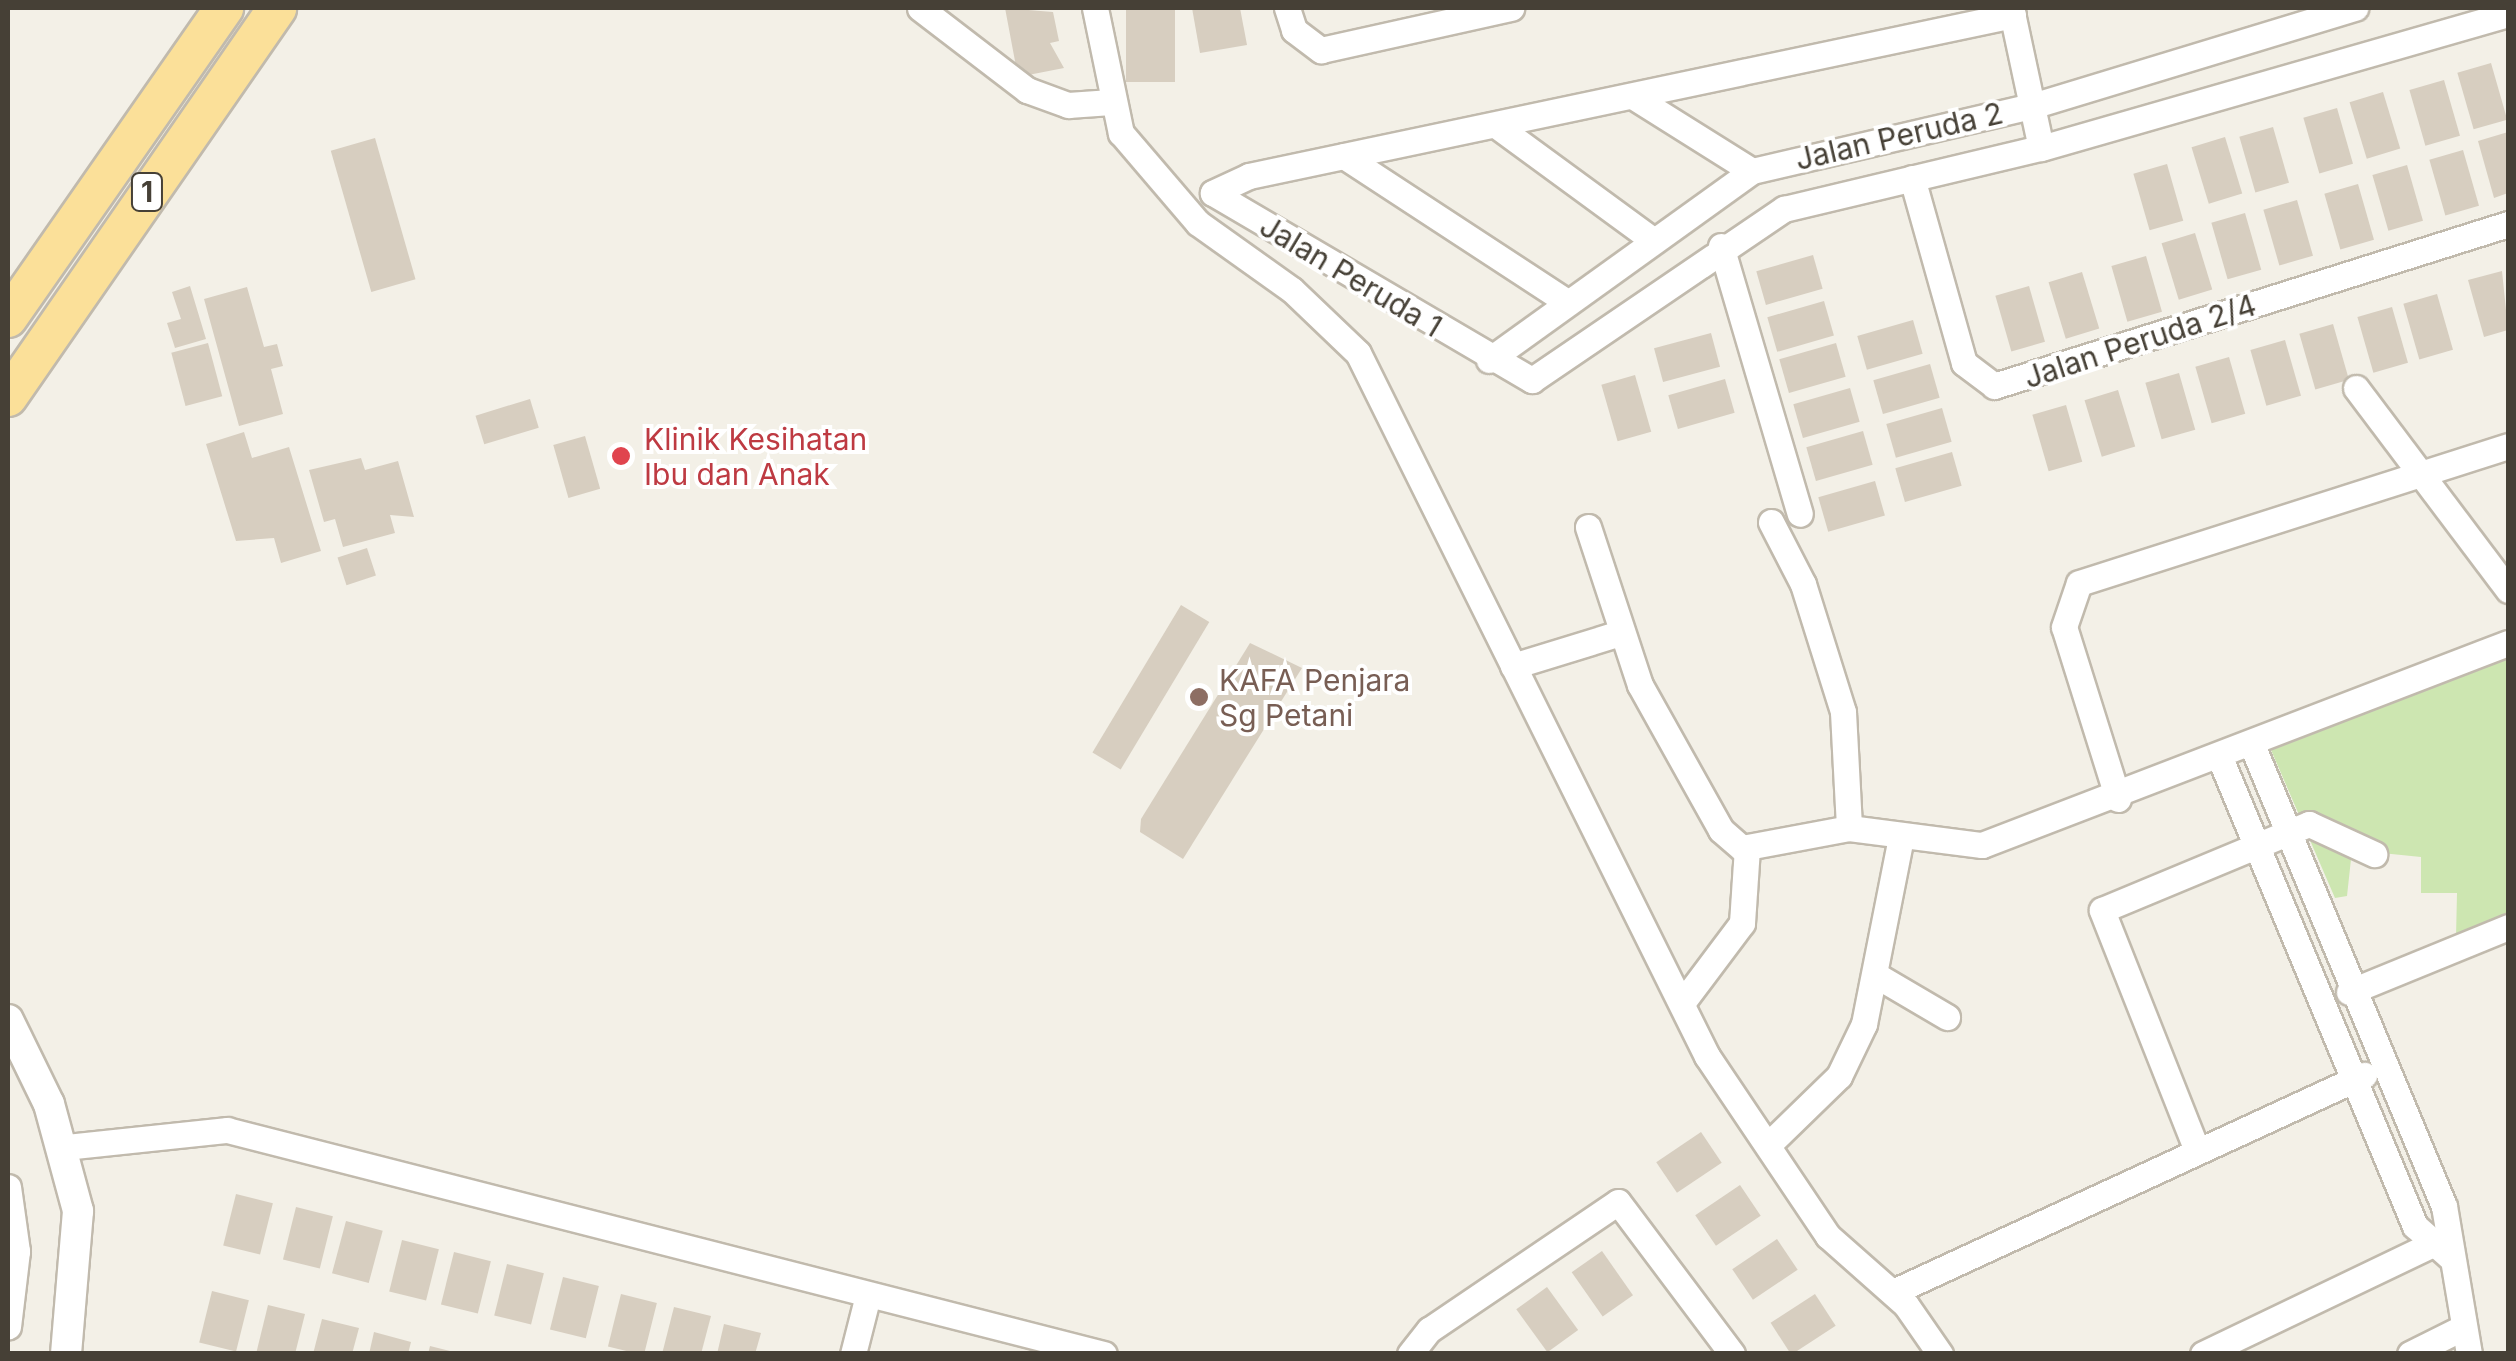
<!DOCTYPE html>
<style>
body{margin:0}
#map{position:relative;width:2516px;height:1361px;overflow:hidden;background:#f3f0e7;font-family:Inter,sans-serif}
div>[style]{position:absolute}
.green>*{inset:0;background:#cde6b1}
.building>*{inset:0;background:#d7cec0;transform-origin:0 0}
.roads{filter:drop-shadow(2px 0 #c1baad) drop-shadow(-2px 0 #c1baad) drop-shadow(0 2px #c1baad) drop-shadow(0 -2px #c1baad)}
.minor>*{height:25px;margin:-12.5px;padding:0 12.5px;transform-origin:12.5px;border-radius:12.5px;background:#fff}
.tertiary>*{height:30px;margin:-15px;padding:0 15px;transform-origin:15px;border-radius:15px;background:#fff}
.primary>*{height:38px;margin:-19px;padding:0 19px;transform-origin:19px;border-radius:19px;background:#fbe099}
.dots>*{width:28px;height:28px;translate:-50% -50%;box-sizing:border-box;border:5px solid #fff;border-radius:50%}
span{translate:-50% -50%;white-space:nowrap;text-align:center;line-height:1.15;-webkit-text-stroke:8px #fff;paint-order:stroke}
.shield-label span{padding:2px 8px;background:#fff;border:2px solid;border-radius:8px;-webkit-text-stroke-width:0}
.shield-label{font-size:28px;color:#464036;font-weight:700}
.street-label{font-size:30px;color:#464036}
.health-label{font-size:30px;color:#be3a42}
.left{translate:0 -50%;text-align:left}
.education-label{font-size:30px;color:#785e54}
.frame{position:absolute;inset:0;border:10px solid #464036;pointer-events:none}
</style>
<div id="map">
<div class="green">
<div style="clip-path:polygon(2508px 659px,2508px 914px,2456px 937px,2457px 893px,2421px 893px,2421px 857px,2352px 850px,2347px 896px,2335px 898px,2271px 750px)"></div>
</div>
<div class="building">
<div style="clip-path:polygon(1005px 8px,1053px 12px,1059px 41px,1050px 43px,1064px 68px,1018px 77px)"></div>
<div style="left:1126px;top:8px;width:49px;height:74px"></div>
<div style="clip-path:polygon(1192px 8px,1240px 8px,1247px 45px,1200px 53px)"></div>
<div style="left:2491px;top:63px;width:59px;height:35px;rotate:74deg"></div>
<div style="left:2444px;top:80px;width:58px;height:36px;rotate:74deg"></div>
<div style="left:2383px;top:92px;width:59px;height:35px;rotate:73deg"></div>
<div style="left:2337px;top:108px;width:58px;height:35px;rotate:74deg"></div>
<div style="left:2273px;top:127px;width:58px;height:35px;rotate:74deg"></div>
<div style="clip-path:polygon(2508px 132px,2508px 193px,2494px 198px,2478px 141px)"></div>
<div style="left:2225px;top:137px;width:59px;height:35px;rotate:73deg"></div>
<div style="left:375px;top:138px;width:147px;height:46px;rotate:74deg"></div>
<div style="left:2463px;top:150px;width:58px;height:35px;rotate:74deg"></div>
<div style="left:2167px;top:164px;width:59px;height:35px;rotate:74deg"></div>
<div style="left:2407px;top:165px;width:58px;height:36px;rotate:74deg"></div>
<div style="left:2358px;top:184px;width:58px;height:35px;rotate:74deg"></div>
<div style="left:2297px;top:200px;width:58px;height:35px;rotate:74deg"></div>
<div style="left:2245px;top:213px;width:59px;height:35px;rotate:74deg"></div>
<div style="left:2195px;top:233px;width:59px;height:35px;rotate:73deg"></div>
<div style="left:1813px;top:255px;width:35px;height:59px;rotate:74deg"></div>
<div style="left:2146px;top:256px;width:58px;height:36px;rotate:74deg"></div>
<div style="clip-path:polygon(2502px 271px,2508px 330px,2484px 337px,2468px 280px)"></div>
<div style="left:2082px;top:272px;width:59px;height:35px;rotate:73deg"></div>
<div style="clip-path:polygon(190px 286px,206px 339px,175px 348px,167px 323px,181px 319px,172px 292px)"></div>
<div style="left:2029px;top:286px;width:58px;height:35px;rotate:74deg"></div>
<div style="clip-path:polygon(247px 287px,264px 347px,277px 344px,283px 366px,271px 369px,283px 414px,239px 426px,204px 299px)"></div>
<div style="left:2437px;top:294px;width:58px;height:35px;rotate:74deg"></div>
<div style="left:1824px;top:301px;width:36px;height:59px;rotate:74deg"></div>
<div style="left:2392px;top:307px;width:58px;height:36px;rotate:74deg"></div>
<div style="left:1913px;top:320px;width:35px;height:58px;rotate:74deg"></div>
<div style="left:2333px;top:324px;width:58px;height:35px;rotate:74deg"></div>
<div style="left:1711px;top:333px;width:35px;height:59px;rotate:75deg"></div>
<div style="left:2285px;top:340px;width:58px;height:36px;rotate:74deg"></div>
<div style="left:208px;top:343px;width:55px;height:38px;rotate:75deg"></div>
<div style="left:1836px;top:343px;width:35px;height:59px;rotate:74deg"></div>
<div style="left:2229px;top:357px;width:59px;height:35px;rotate:74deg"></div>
<div style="left:1930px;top:364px;width:35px;height:59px;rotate:74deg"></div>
<div style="left:2179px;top:373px;width:59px;height:35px;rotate:74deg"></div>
<div style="left:1635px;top:375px;width:59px;height:35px;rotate:74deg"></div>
<div style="left:1725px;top:379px;width:35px;height:59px;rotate:74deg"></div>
<div style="left:1850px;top:388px;width:35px;height:59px;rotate:74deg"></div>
<div style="left:2118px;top:390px;width:59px;height:35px;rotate:73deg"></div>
<div style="left:530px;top:399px;width:30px;height:57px;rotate:73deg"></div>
<div style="left:2066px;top:405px;width:59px;height:35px;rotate:74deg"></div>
<div style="left:1942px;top:408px;width:35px;height:58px;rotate:74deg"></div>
<div style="left:1863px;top:431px;width:35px;height:59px;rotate:74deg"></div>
<div style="clip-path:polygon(244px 432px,252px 458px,289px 447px,321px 551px,281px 563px,274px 538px,236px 541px,206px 444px)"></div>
<div style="left:585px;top:436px;width:55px;height:33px;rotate:74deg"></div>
<div style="left:1952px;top:452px;width:35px;height:59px;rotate:74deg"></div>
<div style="clip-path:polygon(361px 458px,365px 470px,398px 461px,414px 517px,390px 515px,395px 533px,343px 547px,335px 519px,324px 522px,309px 470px)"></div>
<div style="left:1875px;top:481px;width:36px;height:59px;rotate:74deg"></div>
<div style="left:367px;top:548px;width:29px;height:31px;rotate:72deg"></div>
<div style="left:1181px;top:605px;width:33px;height:172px;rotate:31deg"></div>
<div style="clip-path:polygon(1250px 643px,1302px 668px,1183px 859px,1140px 832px,1141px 819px)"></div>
<div style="left:1701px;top:1132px;width:37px;height:54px;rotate:56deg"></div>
<div style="left:1740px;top:1185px;width:37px;height:54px;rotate:56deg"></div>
<div style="left:236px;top:1194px;width:38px;height:53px;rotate:14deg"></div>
<div style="left:296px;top:1207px;width:38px;height:54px;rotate:14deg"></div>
<div style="left:346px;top:1221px;width:38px;height:54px;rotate:15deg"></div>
<div style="left:1777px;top:1239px;width:37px;height:54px;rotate:56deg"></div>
<div style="left:402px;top:1240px;width:38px;height:53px;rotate:14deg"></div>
<div style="left:1602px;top:1251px;width:54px;height:37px;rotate:55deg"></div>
<div style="left:454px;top:1252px;width:38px;height:54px;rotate:14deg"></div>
<div style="left:507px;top:1264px;width:38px;height:53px;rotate:14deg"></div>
<div style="left:563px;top:1277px;width:37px;height:54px;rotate:14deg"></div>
<div style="left:1547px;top:1287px;width:53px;height:38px;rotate:54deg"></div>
<div style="left:212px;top:1291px;width:38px;height:53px;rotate:14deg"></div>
<div style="left:621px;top:1294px;width:37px;height:54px;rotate:14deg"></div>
<div style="left:1815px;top:1294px;width:38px;height:53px;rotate:57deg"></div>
<div style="clip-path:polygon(268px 1305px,305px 1314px,295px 1354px,256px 1354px)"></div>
<div style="clip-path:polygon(674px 1307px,711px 1316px,701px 1354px,662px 1354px)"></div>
<div style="clip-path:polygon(322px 1319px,359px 1328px,352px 1354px,313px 1354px)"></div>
<div style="clip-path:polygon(724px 1324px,761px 1333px,755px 1354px,717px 1354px)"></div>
<div style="clip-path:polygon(374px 1332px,411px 1342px,408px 1354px,369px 1354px)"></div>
<div style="clip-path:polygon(430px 1346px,454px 1352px,454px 1354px,428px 1354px)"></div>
</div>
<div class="roads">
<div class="minor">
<div style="left:920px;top:8px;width:135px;rotate:37.5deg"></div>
<div style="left:1027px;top:90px;width:44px;rotate:20.1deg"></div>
<div style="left:1068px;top:105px;width:43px;rotate:-4deg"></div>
<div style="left:1095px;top:8px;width:128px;rotate:78.3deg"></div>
<div style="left:1121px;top:133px;width:118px;rotate:49.5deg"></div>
<div style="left:1198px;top:223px;width:115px;rotate:35.5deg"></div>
<div style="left:1292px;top:290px;width:91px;rotate:43.7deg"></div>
<div style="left:1358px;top:353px;width:785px;rotate:63.6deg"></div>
<div style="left:1707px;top:1056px;width:217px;rotate:56.1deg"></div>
<div style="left:1828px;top:1236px;width:104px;rotate:41.5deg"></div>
<div style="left:1906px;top:1305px;width:60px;rotate:55.2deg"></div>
<div style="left:1287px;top:8px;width:23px;rotate:72deg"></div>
<div style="left:1294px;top:30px;width:34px;rotate:37deg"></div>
<div style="left:1321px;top:50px;width:195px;rotate:-12.5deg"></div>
<div style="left:2011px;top:8px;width:143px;rotate:77.9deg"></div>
<div style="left:2013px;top:15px;width:781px;rotate:168.1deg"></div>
<div style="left:1249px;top:176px;width:40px;rotate:155deg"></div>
<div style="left:1213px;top:193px;width:370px;rotate:30.4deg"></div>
<div style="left:1532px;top:380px;width:305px;rotate:-34.2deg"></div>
<div style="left:1784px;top:209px;width:264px;rotate:-13.4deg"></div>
<div style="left:2041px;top:148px;width:486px;rotate:-16deg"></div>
<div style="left:1634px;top:97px;width:139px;rotate:32.1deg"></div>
<div style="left:1497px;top:126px;width:190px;rotate:36.2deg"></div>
<div style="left:1344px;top:156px;width:265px;rotate:33.2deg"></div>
<div style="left:1912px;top:178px;width:192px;rotate:74.3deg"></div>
<div style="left:1964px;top:363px;width:38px;rotate:37deg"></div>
<div style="left:1994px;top:386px;width:539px;rotate:-17.49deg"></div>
<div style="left:1721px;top:246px;width:279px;rotate:73.6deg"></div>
<div style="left:1489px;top:360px;width:324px;rotate:-35.7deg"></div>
<div style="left:1752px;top:171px;width:287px;rotate:-13.1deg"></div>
<div style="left:2032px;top:106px;width:338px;rotate:-16.9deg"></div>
<div style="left:2356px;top:388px;width:253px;rotate:53deg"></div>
<div style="left:1771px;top:522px;width:70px;rotate:62.7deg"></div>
<div style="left:1803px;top:584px;width:134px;rotate:72.6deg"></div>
<div style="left:1843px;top:712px;width:116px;rotate:87deg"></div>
<div style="left:1588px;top:527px;width:166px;rotate:71.8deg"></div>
<div style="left:1640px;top:685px;width:166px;rotate:60.8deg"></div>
<div style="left:1721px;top:830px;width:28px;rotate:41deg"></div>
<div style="left:1742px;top:848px;width:109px;rotate:-10.6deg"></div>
<div style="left:1849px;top:828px;width:134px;rotate:7.3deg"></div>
<div style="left:1982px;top:845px;width:563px;rotate:-21.01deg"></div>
<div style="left:1513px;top:666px;width:112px;rotate:-17.1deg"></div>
<div style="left:2252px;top:745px;width:499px;rotate:67.4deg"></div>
<div style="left:2444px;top:1206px;width:150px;rotate:80.4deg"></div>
<div style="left:2220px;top:758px;width:507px;rotate:67.38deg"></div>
<div style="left:2415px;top:1226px;width:48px;rotate:41.6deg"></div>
<div style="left:2118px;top:799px;width:180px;rotate:-107.4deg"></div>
<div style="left:2064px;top:627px;width:46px;rotate:-71.2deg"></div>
<div style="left:2079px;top:583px;width:450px;rotate:-17.7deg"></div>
<div style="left:1879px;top:977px;width:79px;rotate:30.5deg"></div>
<div style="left:2349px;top:992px;width:172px;rotate:-22.2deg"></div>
<div style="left:1682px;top:1003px;width:100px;rotate:-53.1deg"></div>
<div style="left:1742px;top:923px;width:75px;rotate:-86.2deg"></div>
<div style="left:1768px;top:1145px;width:99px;rotate:-44.2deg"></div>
<div style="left:1839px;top:1076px;width:58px;rotate:-64.3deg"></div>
<div style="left:1864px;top:1024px;width:191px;rotate:-78.8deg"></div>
<div style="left:65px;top:1147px;width:163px;rotate:-6deg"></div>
<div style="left:227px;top:1130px;width:905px;rotate:14.33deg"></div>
<div style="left:2196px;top:1148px;width:256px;rotate:-111.6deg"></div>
<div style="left:2102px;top:910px;width:224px;rotate:-22.6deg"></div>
<div style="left:2309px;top:824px;width:72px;rotate:24.8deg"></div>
<div style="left:8px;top:1187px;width:65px;rotate:82deg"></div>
<div style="left:17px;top:1251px;width:76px;rotate:96.8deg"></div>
<div style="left:1893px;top:1292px;width:519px;rotate:-24.74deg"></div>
<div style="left:853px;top:1354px;width:61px;rotate:-75.7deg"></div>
<div style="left:1410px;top:1354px;width:31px;rotate:-52deg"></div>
<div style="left:1429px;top:1330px;width:228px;rotate:-34.1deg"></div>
<div style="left:1618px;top:1202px;width:190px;rotate:53.1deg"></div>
<div style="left:2203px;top:1354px;width:252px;rotate:-25.6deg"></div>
<div style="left:2410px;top:1354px;width:60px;rotate:-26.6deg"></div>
</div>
<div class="tertiary">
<div style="left:8px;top:1020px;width:93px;rotate:64deg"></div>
<div style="left:49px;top:1104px;width:111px;rotate:74.8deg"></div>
<div style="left:78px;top:1211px;width:144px;rotate:94.8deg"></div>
</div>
<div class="primary">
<div style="left:8px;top:318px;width:378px;rotate:-55.1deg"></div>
<div style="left:8px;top:397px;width:473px;rotate:-55.3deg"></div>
</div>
</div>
<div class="dots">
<div style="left:621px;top:456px;background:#e0444e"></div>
<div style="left:1199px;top:697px;background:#8d6e63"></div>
</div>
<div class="shield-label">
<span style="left:147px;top:192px">1</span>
</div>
<div class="street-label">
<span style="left:1899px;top:136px;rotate:-13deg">Jalan Peruda 2</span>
<span style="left:1351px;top:276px;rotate:31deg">Jalan Peruda 1</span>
<span style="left:2140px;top:341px;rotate:-18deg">Jalan Peruda 2/4</span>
</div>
<div class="health-label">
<span class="left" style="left:644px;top:456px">Klinik Kesihatan<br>Ibu dan Anak</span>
</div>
<div class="education-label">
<span class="left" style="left:1219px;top:697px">KAFA Penjara<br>Sg Petani</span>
</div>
<div class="frame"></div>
</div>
